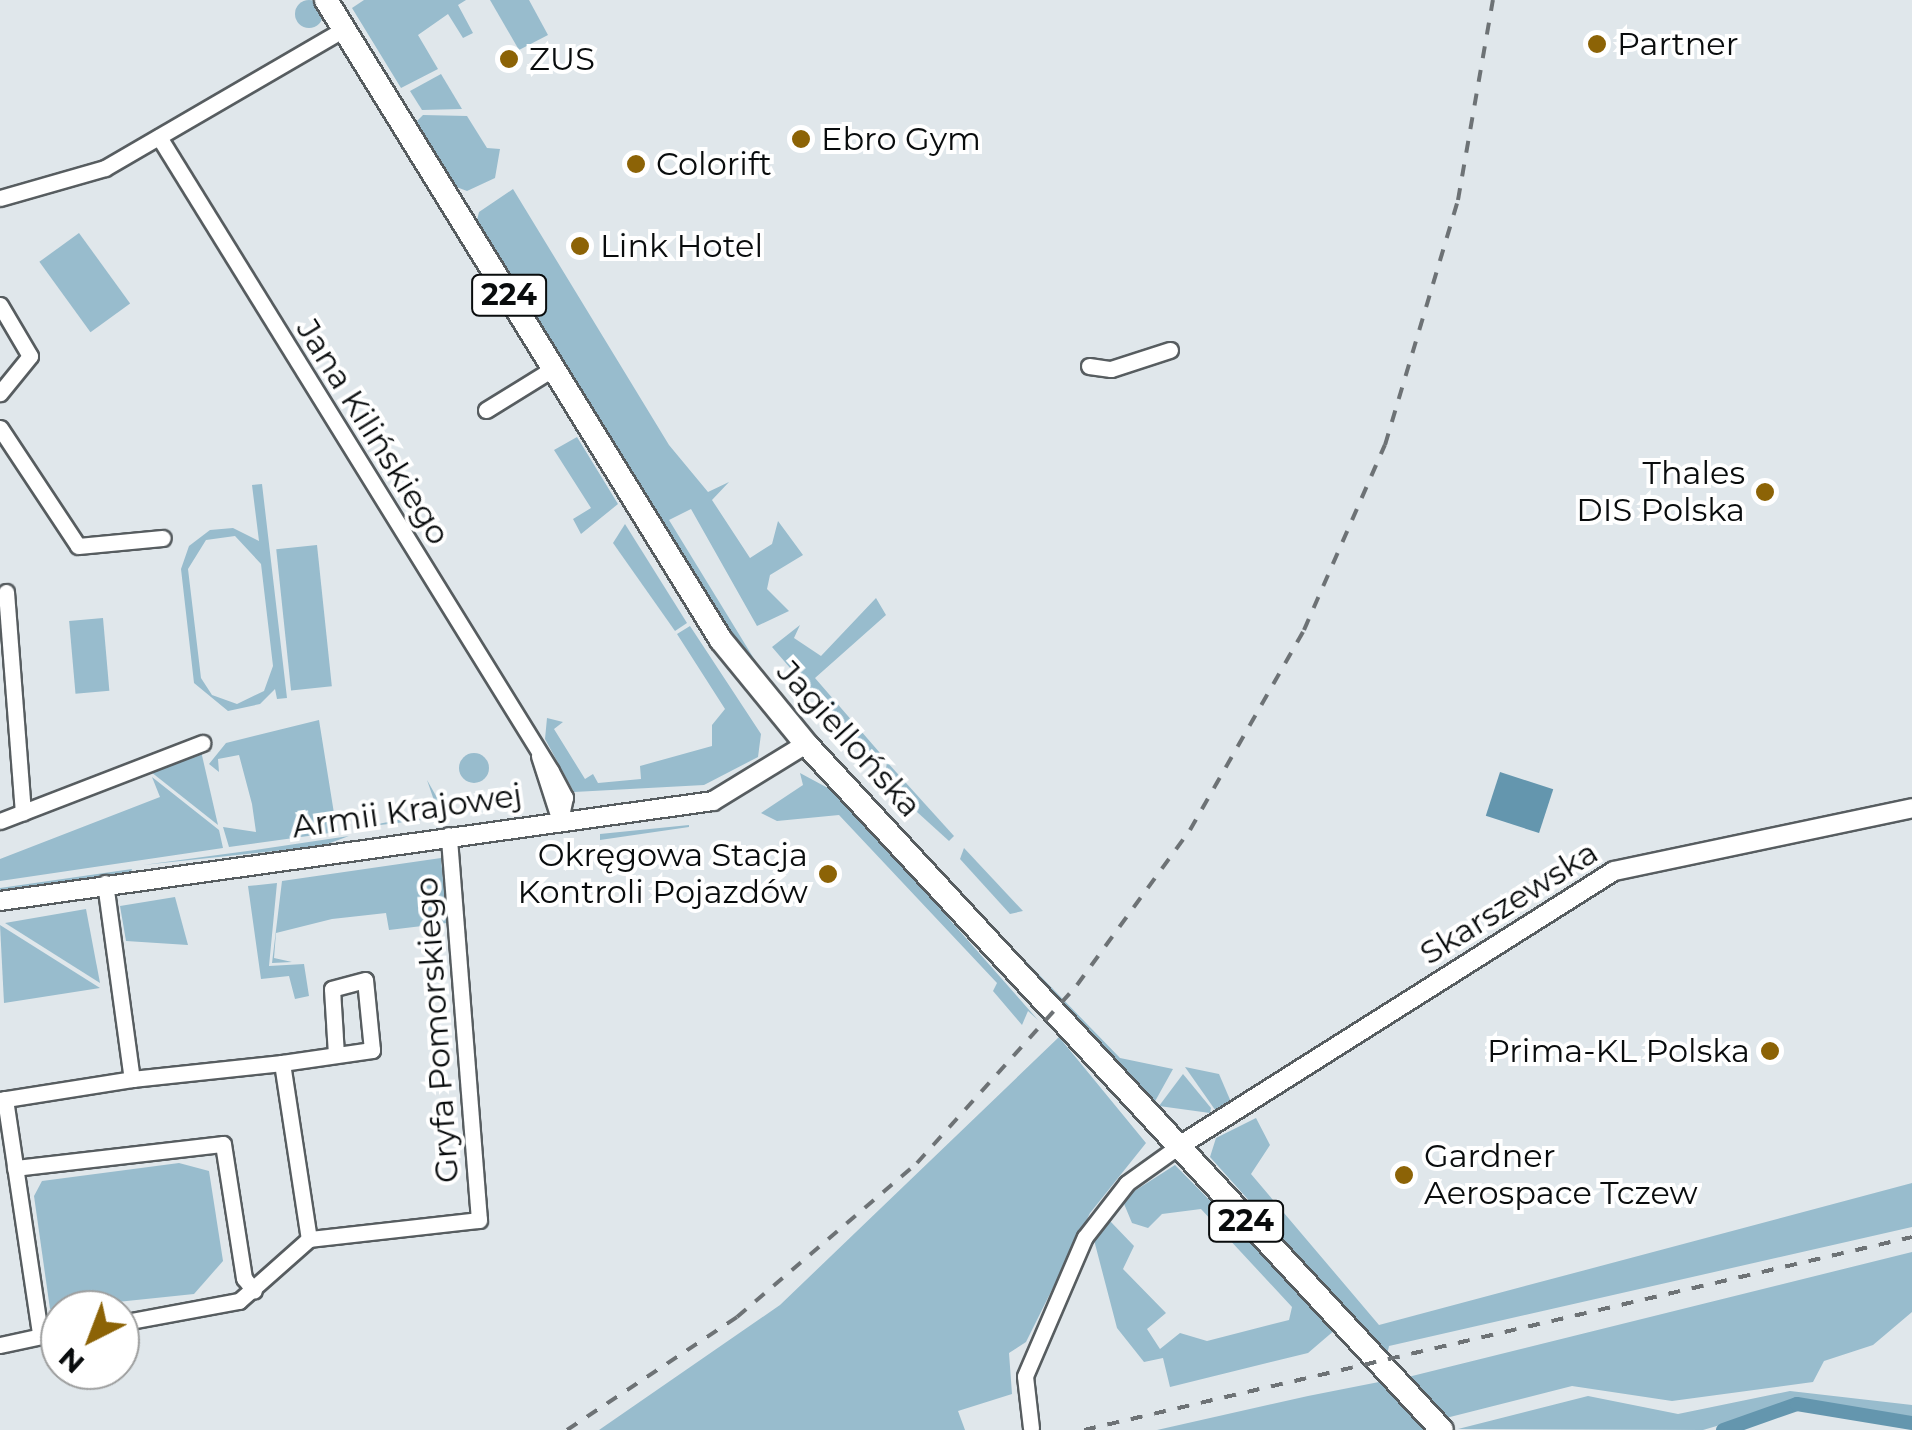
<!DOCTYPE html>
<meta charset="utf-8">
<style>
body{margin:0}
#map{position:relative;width:1912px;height:1430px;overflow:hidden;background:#e0e7eb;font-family:Montserrat,sans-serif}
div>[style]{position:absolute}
.green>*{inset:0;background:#98bccd;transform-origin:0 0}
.round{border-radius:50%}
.water>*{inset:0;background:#6496ae;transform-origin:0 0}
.canal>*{height:14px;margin:-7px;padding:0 7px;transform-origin:7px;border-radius:7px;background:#6496ae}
.roads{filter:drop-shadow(2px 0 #575d60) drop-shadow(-2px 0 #575d60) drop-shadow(0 2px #575d60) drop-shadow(0 -2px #575d60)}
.minor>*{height:15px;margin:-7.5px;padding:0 7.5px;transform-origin:7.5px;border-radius:7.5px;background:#fff}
.tertiary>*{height:18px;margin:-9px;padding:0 9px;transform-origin:9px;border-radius:9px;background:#fff}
.primary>*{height:22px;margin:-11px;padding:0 11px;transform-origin:11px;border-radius:11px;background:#fff}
.rail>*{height:4px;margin-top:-2px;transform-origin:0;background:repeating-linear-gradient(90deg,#6d7275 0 12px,transparent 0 24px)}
.dots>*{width:28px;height:28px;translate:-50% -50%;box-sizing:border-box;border:5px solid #fff;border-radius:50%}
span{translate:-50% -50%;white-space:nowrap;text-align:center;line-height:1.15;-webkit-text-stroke:8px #fff;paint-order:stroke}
.shield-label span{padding:2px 8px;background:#fff;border:2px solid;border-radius:8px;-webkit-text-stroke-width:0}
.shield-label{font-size:30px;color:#090c0d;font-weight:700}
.poi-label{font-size:32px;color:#090c0d}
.left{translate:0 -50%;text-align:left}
.right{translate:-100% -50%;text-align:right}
.street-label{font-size:32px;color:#090c0d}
.north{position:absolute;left:40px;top:1290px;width:100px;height:100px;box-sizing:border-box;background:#fff;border:2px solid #9d9e9e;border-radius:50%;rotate:222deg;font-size:28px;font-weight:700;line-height:40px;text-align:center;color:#090c0d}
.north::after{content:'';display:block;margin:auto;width:35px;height:45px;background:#8c6306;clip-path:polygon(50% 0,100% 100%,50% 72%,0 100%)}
</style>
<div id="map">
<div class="green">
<div style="clip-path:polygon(364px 0,466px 0,458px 5px,473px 33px,463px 38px,448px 14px,418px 35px,438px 69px,401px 88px,352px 8px)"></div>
<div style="clip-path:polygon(490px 0,529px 0,548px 35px,519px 50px)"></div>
<div class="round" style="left:295px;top:0;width:28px;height:28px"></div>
<div style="clip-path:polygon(441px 74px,462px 109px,422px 110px,410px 91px)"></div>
<div style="clip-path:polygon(423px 115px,467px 116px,487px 148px,500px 149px,495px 178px,467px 191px,451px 185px,417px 121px)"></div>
<div style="clip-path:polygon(513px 189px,669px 445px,708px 492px,729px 482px,712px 500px,750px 558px,772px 544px,778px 521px,803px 555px,770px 575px,767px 589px,789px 611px,757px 626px,691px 509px,669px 520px,775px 693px,730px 639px,476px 224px,479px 212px)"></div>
<div style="left:79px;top:233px;width:87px;height:49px;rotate:54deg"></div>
<div style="clip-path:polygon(577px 437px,618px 504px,581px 534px,573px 519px,591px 508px,554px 450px)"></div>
<div style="clip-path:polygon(evenodd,262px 484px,287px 698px,277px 699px,275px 689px,260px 704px,228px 711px,194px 683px,181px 569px,189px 546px,210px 530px,233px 528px,259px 541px,252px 485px,262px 484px,235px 536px,261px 564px,273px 666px,264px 691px,237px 704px,212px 695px,201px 678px,188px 569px,206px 540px,235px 536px)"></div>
<div style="clip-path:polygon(625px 524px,687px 623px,675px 631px,613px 543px)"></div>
<div style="left:317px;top:545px;width:142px;height:41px;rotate:84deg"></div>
<div style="clip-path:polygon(876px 598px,886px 615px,815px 678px,880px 753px,870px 761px,772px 647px,800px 625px,794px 638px,821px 656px)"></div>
<div style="left:103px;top:618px;width:73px;height:34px;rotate:85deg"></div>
<div style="clip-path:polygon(690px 626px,761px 734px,758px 757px,704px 785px,574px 792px,545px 739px,547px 718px,563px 722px,554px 729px,585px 779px,593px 774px,598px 783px,641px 779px,640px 766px,712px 746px,712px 725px,725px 709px,677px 634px)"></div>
<div style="clip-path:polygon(319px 720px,337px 832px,229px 847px,223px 827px,256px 832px,252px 804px,239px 755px,218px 759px,219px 772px,209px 764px,226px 743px)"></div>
<div style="clip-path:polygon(199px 749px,201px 751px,218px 825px,146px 768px)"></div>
<div class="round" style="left:459px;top:753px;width:30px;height:30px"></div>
<div style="clip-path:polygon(887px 762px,954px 836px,949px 841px,884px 782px)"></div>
<div style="clip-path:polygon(800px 773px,839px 794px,1038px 1020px,1028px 1011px,1022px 1025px,993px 991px,997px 983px,839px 815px,777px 821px,761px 813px,803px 785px)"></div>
<div style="clip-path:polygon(152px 777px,219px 830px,223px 848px,0 881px,0 859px,160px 797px)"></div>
<div style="clip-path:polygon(427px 780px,448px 817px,363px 827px,438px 812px)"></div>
<div style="clip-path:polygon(689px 825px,689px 827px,600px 840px,600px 834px)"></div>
<div style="clip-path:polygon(349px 836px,322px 846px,143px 865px,255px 850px)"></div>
<div style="clip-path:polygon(964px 848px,1023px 911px,1010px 914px,960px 859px)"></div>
<div style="clip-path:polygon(438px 850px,183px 886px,185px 882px)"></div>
<div style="clip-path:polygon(441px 858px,447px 923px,389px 930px,386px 913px,332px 919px,276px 933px,274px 958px,292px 962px,272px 963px,282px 881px)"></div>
<div style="clip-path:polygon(132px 869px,131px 872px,0 893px,0 888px)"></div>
<div style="clip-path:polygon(277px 883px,269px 966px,304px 964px,309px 996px,295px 999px,289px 976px,261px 979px,248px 886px)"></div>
<div style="clip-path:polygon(175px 897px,188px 945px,126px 941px,120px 906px)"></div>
<div style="clip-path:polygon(86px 909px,100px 983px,5px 923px)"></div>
<div style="clip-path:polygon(0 925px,100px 988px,4px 1003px)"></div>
<div style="clip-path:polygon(1020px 955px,1120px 1058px,1173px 1069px,1153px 1105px)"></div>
<div style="clip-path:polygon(1059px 1037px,1146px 1143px,1090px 1213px,1026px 1342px,1009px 1353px,1012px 1394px,958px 1411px,965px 1430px,599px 1430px,780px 1305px)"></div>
<div style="clip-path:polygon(1185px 1067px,1219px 1074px,1231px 1102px,1218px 1114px)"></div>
<div style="clip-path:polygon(1183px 1074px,1211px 1108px,1210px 1113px,1159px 1106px)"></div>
<div style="clip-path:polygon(1256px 1118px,1270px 1145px,1251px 1174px,1379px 1325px,1912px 1183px,1912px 1227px,1389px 1346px,1387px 1355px,1210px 1157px,1216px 1138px)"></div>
<div style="clip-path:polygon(179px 1163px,209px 1171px,223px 1261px,194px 1294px,50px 1309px,34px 1196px,42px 1181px)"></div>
<div style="clip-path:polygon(1175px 1165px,1336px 1329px,1308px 1353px,1170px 1387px,1163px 1358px,1144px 1362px,1117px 1328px,1094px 1240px,1110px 1221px,1134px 1246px,1123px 1269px,1166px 1313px,1147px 1329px,1160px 1349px,1180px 1333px,1207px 1341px,1289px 1320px,1292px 1307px,1201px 1209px,1162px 1214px,1148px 1228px,1132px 1223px,1122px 1199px)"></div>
<div style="clip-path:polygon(1912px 1252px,1912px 1312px,1873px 1345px,1824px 1361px,1813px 1382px,1672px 1401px,1572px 1386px,1446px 1418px,1408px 1377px)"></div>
<div style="clip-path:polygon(1384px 1381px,1429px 1430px,1157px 1430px,1308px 1396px)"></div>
<div style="clip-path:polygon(1790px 1391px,1912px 1405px,1912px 1417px,1806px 1400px,1703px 1430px,1458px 1429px,1588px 1396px,1678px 1414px)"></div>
</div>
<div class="water">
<div style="left:1500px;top:772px;width:56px;height:46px;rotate:18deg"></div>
</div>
<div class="canal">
<div style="left:1723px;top:1430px;width:78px;rotate:-19.4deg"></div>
<div style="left:1797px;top:1404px;width:117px;rotate:9.4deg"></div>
</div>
<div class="roads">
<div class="minor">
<div style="left:159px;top:137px;width:745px;rotate:58.27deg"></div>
<div style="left:551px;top:771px;width:30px;rotate:62deg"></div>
<div style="left:565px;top:797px;width:25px;rotate:102deg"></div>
<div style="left:0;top:198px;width:109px;rotate:-15.9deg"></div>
<div style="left:105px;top:168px;width:276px;rotate:-30.2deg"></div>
<div style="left:0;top:305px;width:59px;rotate:59.5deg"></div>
<div style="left:30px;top:356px;width:48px;rotate:129deg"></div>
<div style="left:1089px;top:366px;width:22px;rotate:8deg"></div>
<div style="left:1111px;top:369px;width:62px;rotate:-17.9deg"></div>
<div style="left:486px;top:410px;width:80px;rotate:-31.7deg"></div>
<div style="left:0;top:428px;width:141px;rotate:56.5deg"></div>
<div style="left:78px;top:546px;width:85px;rotate:-5.4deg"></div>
<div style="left:6px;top:592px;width:221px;rotate:85.6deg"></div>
<div style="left:539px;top:756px;width:68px;rotate:72.1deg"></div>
<div style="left:0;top:821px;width:217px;rotate:-21.1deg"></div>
<div style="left:105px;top:883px;width:198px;rotate:82.2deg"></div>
<div style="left:132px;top:1079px;width:151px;rotate:-6.1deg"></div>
<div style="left:282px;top:1063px;width:91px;rotate:-8.2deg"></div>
<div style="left:372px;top:1050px;width:70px;rotate:-95.7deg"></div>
<div style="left:365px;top:980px;width:34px;rotate:165deg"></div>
<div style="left:332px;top:989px;width:66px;rotate:86.5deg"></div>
<div style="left:282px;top:1063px;width:178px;rotate:81.3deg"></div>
<div style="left:5px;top:1099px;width:238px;rotate:81.5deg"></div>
<div style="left:0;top:1100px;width:134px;rotate:-9deg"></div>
<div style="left:15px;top:1168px;width:209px;rotate:-6.6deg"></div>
<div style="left:223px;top:1144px;width:136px;rotate:81.1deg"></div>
<div style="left:244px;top:1278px;width:16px;rotate:52deg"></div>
<div style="left:309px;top:1239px;width:171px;rotate:-6.4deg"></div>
<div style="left:479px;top:1220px;width:386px;rotate:-94.5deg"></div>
<div style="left:120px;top:1323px;width:121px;rotate:-10.5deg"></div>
<div style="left:239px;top:1301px;width:94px;rotate:-41.5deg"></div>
<div style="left:0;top:1345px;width:61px;rotate:-12.2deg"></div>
<div style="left:1031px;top:1428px;width:52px;rotate:-96.6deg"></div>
<div style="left:1025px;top:1376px;width:151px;rotate:-66.7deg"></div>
<div style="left:1085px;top:1237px;width:68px;rotate:-52.1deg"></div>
<div style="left:1127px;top:1183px;width:60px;rotate:-35.5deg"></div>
</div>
<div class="tertiary">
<div style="left:0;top:901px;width:720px;rotate:-7.98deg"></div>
<div style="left:713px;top:801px;width:109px;rotate:-31.5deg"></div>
<div style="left:1176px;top:1148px;width:518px;rotate:-32.31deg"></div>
<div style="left:1614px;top:871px;width:305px;rotate:-11.9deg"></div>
</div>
<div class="primary">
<div style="left:326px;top:0;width:752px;rotate:58.32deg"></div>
<div style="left:721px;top:640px;width:134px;rotate:50.7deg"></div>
<div style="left:806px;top:744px;width:935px;rotate:47.17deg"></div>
</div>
</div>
<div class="rail">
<div style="left:567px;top:1430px;width:204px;rotate:-33.6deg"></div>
<div style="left:737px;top:1317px;width:237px;rotate:-40.5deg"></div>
<div style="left:917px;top:1163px;width:239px;rotate:-48deg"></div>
<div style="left:1077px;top:985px;width:192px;rotate:-53.9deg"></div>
<div style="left:1190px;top:830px;width:230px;rotate:-60.3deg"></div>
<div style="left:1304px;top:630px;width:202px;rotate:-66.4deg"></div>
<div style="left:1385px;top:445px;width:256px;rotate:-73.4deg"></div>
<div style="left:1458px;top:200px;width:203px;rotate:-80.1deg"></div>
<div style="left:1084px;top:1430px;width:850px;rotate:-13.12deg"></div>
</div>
<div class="dots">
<div style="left:1597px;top:44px;background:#8c6306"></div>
<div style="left:509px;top:59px;background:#8c6306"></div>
<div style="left:801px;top:139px;background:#8c6306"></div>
<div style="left:636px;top:164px;background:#8c6306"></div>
<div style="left:580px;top:246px;background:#8c6306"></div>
<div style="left:1765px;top:492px;background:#8c6306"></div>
<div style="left:828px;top:874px;background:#8c6306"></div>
<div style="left:1770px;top:1051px;background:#8c6306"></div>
<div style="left:1404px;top:1175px;background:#8c6306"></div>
</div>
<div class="shield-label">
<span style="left:509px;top:295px">224</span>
<span style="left:1246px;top:1221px">224</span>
</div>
<div class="poi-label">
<span class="left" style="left:1617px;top:44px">Partner</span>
<span class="left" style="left:529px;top:59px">ZUS</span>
<span class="left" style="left:821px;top:139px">Ebro Gym</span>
<span class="left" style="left:656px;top:164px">Colorift</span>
<span class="left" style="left:600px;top:246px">Link Hotel</span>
<span class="right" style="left:1745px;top:492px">Thales<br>DIS Polska</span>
<span class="right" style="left:808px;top:874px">Okręgowa Stacja<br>Kontroli Pojazdów</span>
<span class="right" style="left:1750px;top:1051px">Prima-KL Polska</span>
<span class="left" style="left:1424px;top:1175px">Gardner<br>Aerospace Tczew</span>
</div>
<div class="street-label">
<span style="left:373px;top:432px;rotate:58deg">Jana Kilińskiego</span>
<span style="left:849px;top:739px;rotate:48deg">Jagiellońska</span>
<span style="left:407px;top:811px;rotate:-8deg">Armii Krajowej</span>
<span style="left:1509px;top:903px;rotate:-32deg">Skarszewska</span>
<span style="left:437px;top:1030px;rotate:-94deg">Gryfa Pomorskiego</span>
</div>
<div class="north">N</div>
</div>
